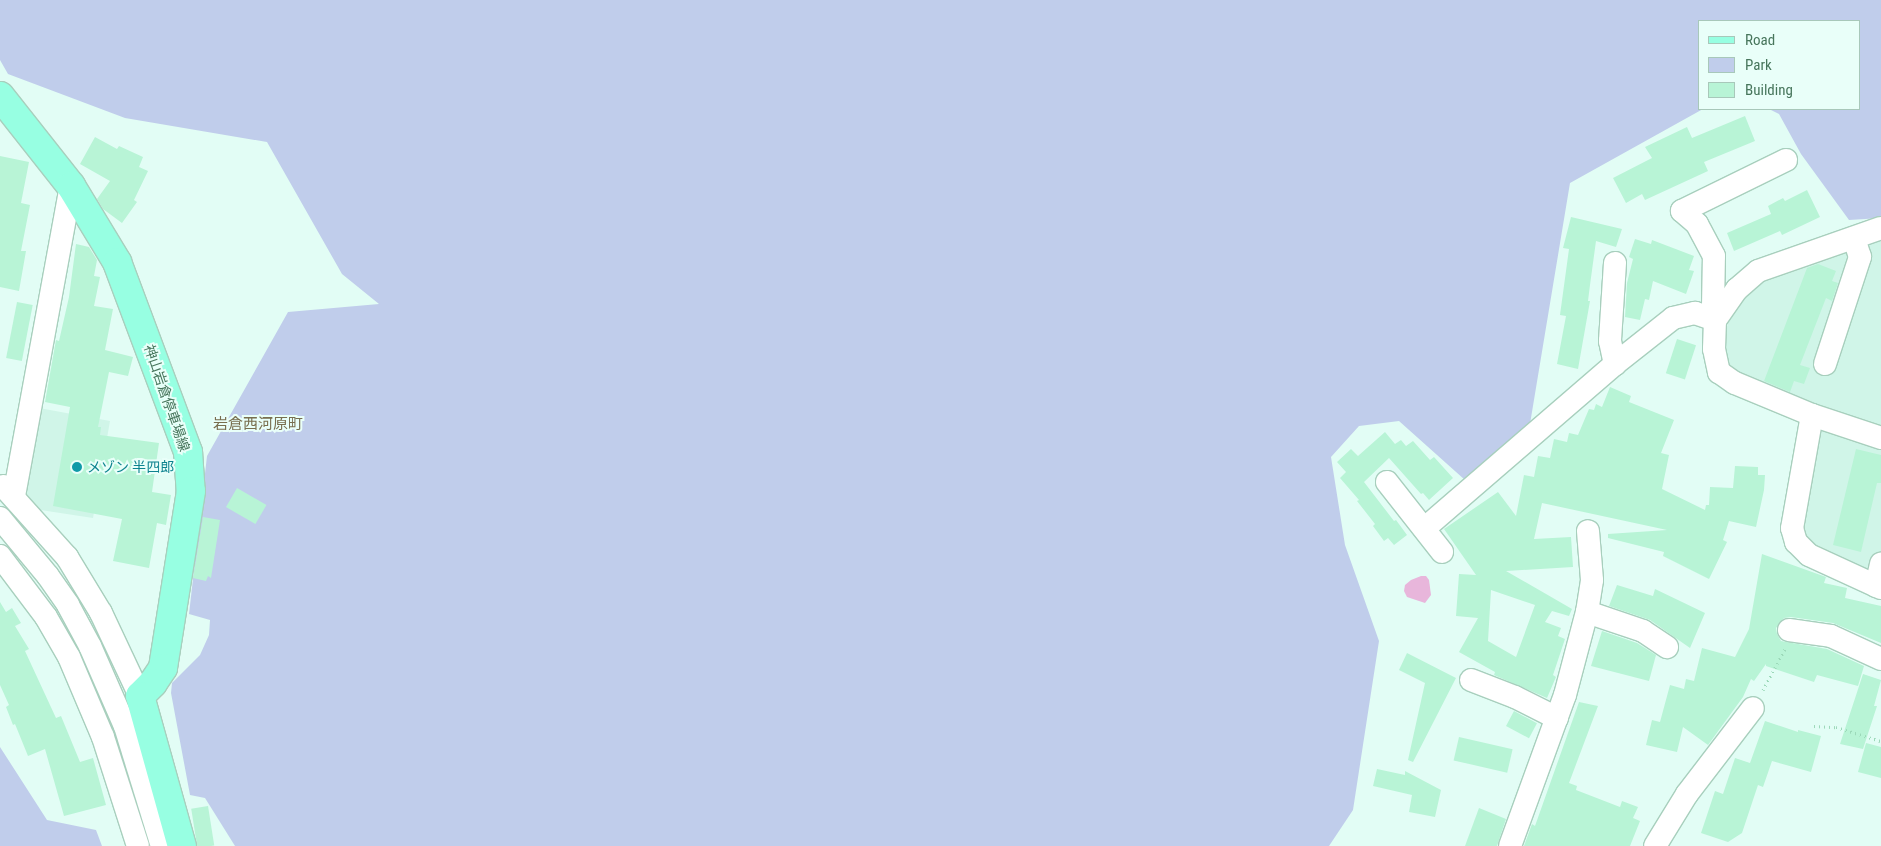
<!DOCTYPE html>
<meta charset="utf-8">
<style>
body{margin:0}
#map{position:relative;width:1881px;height:846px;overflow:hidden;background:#e2fdf5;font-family:"Roboto Condensed","Noto Sans JP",sans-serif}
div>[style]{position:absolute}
.residential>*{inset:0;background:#d0f5e8}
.green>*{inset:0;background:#c0cdeb}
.water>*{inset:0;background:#e8b6db}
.building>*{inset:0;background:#b8f4d6;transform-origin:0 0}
.path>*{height:3px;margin-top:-1.5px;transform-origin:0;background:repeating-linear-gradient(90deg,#9cd9b9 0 1px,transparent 0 5px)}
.roads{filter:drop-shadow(1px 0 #a8cfbd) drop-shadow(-1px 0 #a8cfbd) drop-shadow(0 1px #a8cfbd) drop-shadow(0 -1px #a8cfbd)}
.minor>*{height:22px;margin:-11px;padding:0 11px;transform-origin:11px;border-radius:11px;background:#fff}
.major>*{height:28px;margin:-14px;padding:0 14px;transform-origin:14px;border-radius:14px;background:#97ffe2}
.dots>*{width:14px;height:14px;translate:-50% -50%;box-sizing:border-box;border:2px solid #e9fff9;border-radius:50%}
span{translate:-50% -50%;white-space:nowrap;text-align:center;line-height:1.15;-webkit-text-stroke:4px #e9fff9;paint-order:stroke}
.street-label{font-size:14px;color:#47765c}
.culture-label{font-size:14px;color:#0d838f}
.left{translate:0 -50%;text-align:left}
.neighbourhood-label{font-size:15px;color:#786e4e}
.legend{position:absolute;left:1698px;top:20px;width:162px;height:90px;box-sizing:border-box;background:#e9fff9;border:1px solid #a8c8ba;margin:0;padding:6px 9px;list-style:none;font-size:15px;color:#47765c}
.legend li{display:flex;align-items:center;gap:10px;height:25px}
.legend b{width:25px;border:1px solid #a8c8ba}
</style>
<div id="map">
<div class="residential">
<div style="clip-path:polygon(1881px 235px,1881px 581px,1813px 548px,1802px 533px,1823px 409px,1730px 369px,1720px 347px,1730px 318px,1754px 284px)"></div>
<div style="clip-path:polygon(39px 408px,110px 421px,93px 518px,34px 509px,23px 492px)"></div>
</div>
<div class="green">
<div style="clip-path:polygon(0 0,1881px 0,1881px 218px,1849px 220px,1801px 154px,1779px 114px,1769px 109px,1860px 109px,1860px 21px,1700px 21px,1700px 109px,1703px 109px,1570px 183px,1529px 430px,1465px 480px,1399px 421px,1359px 426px,1331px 457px,1345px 545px,1379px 641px,1353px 810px,1329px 846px,235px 846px,205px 798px,190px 795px,171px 693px,172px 683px,200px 655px,209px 635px,210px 620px,189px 614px,207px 456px,288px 312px,379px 304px,342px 274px,267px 142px,125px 118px,8px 74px,0 60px)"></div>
<div style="clip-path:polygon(0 747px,47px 820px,96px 830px,102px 846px,0 846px)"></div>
</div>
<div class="water">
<div style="clip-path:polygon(1421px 576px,1426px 576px,1429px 580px,1431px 595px,1425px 603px,1407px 597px,1404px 591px,1405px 585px,1411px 580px)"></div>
</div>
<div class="building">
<div style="clip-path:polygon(1745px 116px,1755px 141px,1704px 162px,1708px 171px,1645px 200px,1642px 194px,1626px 203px,1613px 178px,1652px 158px,1645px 147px,1687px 127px,1692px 138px)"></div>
<div style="clip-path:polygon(95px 137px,117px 149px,119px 146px,143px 157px,139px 167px,148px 171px,134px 200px,137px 202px,122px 223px,103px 209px,97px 199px,110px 181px,80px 164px)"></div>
<div style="clip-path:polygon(0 156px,29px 162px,21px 203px,30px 205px,21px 251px,26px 251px,19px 291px,0 287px)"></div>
<div style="clip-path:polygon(1807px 190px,1820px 217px,1782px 235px,1780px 231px,1734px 251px,1727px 233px,1771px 214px,1768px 206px,1783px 198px,1785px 201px)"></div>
<div style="clip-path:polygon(1571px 217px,1622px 229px,1616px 247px,1596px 241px,1590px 285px,1588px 301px,1590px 301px,1578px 369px,1557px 364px,1566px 316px,1560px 315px,1569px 249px,1563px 248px)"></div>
<div style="clip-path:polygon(1635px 239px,1651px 244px,1652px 240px,1694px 256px,1689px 270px,1694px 271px,1686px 294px,1653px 281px,1649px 300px,1645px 299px,1640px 320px,1625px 317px,1627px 283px,1633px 259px,1629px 257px)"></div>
<div style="clip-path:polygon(76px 244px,89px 247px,97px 260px,94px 276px,100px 277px,94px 306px,113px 309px,105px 350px,133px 357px,128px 376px,109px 372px,98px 427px,101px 427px,100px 435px,159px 443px,152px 492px,171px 495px,166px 525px,157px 523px,149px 568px,113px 561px,122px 519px,53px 506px,70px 407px,45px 402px,56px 340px,59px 341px,69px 297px)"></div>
<div style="clip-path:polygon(1818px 264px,1836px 271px,1832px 281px,1838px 283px,1832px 301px,1826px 298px,1800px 365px,1810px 368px,1804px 384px,1794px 381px,1790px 392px,1764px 381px,1807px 268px)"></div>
<div style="left:17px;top:302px;width:16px;height:57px;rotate:11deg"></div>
<div style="left:1677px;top:339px;width:20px;height:36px;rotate:18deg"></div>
<div style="clip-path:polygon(evenodd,1610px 387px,1631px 396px,1629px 402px,1674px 420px,1661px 453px,1669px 455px,1662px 489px,1705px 510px,1706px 505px,1709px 505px,1710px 487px,1733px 488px,1735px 466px,1758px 467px,1758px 475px,1765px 475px,1764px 490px,1756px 527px,1729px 521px,1723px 540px,1727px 542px,1709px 579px,1663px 556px,1664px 552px,1608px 538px,1608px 534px,1667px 530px,1542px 503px,1534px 539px,1571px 537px,1573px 567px,1506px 571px,1572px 609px,1569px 616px,1552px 611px,1545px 622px,1561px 628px,1558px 636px,1565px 639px,1553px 675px,1556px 677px,1547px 698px,1494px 675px,1495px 672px,1459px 652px,1478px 618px,1456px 616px,1459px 574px,1476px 575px,1444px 529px,1498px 492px,1516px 516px,1524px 475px,1534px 477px,1538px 456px,1550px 458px,1554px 439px,1567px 442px,1569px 433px,1578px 435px,1589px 409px,1594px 410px,1596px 404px,1602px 407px,1610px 387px,1491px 590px,1535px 605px,1516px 657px,1488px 641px,1491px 590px)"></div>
<div style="clip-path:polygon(1385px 432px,1395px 444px,1401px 440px,1406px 446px,1413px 441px,1430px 460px,1434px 457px,1453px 478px,1429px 500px,1423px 493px,1421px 494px,1389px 458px,1364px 482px,1394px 521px,1396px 520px,1407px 535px,1394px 545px,1388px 538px,1384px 541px,1373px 526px,1375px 524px,1357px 501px,1359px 500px,1340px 478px,1346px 472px,1337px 462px,1351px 449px,1358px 456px)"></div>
<div style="clip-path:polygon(1856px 449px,1881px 455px,1881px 483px,1877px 483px,1861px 552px,1833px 545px)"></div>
<div style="left:237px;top:488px;width:34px;height:22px;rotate:30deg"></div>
<div style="clip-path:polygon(203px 517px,220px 520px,211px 578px,208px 576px,206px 581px,193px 578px)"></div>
<div style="clip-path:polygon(1762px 554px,1826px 577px,1824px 583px,1847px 588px,1845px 598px,1881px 606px,1881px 643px,1833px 623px,1791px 617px,1784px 618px,1776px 628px,1777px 634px,1781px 641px,1827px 649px,1864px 666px,1858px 686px,1817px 675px,1814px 682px,1766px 666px,1766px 664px,1754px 681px,1751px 679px,1743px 697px,1708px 745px,1683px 727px,1677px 752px,1646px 745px,1652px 720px,1660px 722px,1670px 685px,1684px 689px,1686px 679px,1694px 681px,1702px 648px,1735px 657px,1749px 629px)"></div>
<div style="clip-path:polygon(1617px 585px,1653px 596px,1655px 589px,1705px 613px,1690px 648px,1650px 620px,1609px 606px)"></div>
<div style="clip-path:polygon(0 602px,6px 612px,12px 608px,21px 623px,15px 626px,29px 649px,25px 651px,56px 718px,61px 716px,80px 762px,93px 758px,106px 805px,64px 816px,45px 749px,28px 756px,15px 724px,13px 725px,6px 707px,9px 705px,0 685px)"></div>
<div style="clip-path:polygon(1602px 631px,1637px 643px,1656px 655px,1649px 681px,1591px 666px)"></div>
<div style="clip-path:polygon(1407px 653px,1456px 678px,1413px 762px,1408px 760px,1425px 683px,1399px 670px)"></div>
<div style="clip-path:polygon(1863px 674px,1881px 680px,1874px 706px,1877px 706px,1863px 749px,1840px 744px)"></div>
<div style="clip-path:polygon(1579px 702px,1598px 706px,1569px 783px,1577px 786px,1576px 790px,1620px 807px,1622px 801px,1638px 807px,1633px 818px,1640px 821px,1630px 846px,1524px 846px,1532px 824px,1535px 826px)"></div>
<div style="left:1514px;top:711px;width:26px;height:17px;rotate:28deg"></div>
<div style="clip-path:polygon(1765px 721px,1798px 732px,1798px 730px,1821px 736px,1811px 772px,1772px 761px,1763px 787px,1758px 785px,1742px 833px,1728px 842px,1701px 833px,1715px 791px,1723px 794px,1735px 758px,1750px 763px)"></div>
<div style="left:1459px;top:737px;width:55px;height:24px;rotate:13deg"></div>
<div style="clip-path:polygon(1866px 743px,1881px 747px,1881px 778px,1858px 772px)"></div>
<div style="clip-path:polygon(1377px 769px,1405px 775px,1405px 771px,1441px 790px,1435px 817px,1409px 812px,1412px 795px,1373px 786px)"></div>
<div style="left:208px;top:806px;width:40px;height:17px;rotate:81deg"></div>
<div style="clip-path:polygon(1479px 808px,1506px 819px,1497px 846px,1465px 846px)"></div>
</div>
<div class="path">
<div style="left:1763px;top:690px;width:47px;rotate:-61.8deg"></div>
<div style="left:1814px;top:726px;width:22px;rotate:3deg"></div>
<div style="left:1836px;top:727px;width:47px;rotate:17.3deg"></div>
</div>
<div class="roads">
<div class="minor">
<div style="left:1881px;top:228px;width:130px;rotate:160.7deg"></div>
<div style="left:1758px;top:271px;width:28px;rotate:139deg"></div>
<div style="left:1737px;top:289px;width:38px;rotate:125deg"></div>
<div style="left:1715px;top:320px;width:29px;rotate:92deg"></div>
<div style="left:1714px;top:349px;width:24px;rotate:78deg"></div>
<div style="left:1719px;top:372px;width:19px;rotate:35deg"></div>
<div style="left:1735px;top:383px;width:83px;rotate:22.6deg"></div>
<div style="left:1812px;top:415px;width:73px;rotate:18.4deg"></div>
<div style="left:1615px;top:263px;width:78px;rotate:93.7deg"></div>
<div style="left:1610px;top:341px;width:24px;rotate:78deg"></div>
<div style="left:1715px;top:320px;width:14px;rotate:-98deg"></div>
<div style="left:1713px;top:306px;width:50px;rotate:-88.9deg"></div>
<div style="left:1714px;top:256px;width:36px;rotate:-118deg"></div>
<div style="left:1697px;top:224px;width:20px;rotate:-139deg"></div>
<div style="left:1682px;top:211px;width:116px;rotate:-26.1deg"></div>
<div style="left:1825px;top:364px;width:113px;rotate:-71.9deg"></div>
<div style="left:1860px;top:257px;width:20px;rotate:-108deg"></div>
<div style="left:1812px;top:415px;width:115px;rotate:100deg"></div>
<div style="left:1792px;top:528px;width:15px;rotate:74deg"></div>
<div style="left:1796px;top:542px;width:18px;rotate:45deg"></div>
<div style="left:1809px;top:555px;width:79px;rotate:24.6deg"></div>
<div style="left:1387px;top:482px;width:89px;rotate:51.8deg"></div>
<div style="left:3px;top:486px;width:96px;rotate:48deg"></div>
<div style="left:67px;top:557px;width:66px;rotate:58.7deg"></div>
<div style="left:101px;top:613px;width:92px;rotate:64.8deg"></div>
<div style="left:14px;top:496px;width:315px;rotate:-79.6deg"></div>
<div style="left:0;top:518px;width:75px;rotate:50.4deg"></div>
<div style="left:48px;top:576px;width:35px;rotate:55deg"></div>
<div style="left:68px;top:605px;width:47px;rotate:61.8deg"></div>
<div style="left:90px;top:646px;width:87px;rotate:66.4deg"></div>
<div style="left:125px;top:726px;width:126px;rotate:72.9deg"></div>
<div style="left:1425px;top:528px;width:251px;rotate:-40.8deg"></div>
<div style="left:1615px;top:364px;width:74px;rotate:-38.4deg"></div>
<div style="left:1673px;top:318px;width:23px;rotate:-13deg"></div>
<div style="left:1695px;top:313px;width:21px;rotate:19deg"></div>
<div style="left:0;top:556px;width:76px;rotate:53deg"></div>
<div style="left:46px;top:617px;width:46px;rotate:60.1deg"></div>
<div style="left:69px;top:657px;width:87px;rotate:67deg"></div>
<div style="left:103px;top:737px;width:114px;rotate:72.2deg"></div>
<div style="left:1876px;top:586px;width:23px;rotate:-77deg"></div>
<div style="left:1587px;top:612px;width:59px;rotate:18.7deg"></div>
<div style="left:1643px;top:631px;width:29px;rotate:34deg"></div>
<div style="left:1789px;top:630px;width:42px;rotate:8.1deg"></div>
<div style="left:1831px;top:636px;width:55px;rotate:24.7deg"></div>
<div style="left:1471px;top:680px;width:47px;rotate:21.1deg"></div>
<div style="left:1515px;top:697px;width:47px;rotate:26.6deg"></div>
<div style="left:1510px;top:846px;width:161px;rotate:-70deg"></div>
<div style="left:1565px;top:695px;width:86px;rotate:-75.2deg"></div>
<div style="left:1587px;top:612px;width:32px;rotate:-81deg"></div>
<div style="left:1592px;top:580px;width:49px;rotate:-94.7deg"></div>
<div style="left:1655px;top:846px;width:61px;rotate:-58.4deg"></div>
<div style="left:1687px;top:794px;width:108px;rotate:-52.5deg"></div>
</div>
<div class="major">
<div style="left:0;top:96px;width:115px;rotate:51.7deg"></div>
<div style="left:71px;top:186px;width:89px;rotate:58.8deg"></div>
<div style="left:117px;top:262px;width:203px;rotate:69.5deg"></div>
<div style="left:188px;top:452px;width:39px;rotate:86deg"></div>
<div style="left:191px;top:491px;width:179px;rotate:99deg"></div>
<div style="left:163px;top:668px;width:18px;rotate:124deg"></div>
<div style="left:153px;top:683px;width:18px;rotate:135deg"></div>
<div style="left:140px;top:696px;width:156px;rotate:74.4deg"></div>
</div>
</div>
<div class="dots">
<div style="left:77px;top:467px;background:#0f9aa8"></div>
</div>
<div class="street-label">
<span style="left:167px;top:398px;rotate:71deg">神山岩倉停車場線</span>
</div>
<div class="culture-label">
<span class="left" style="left:87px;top:467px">メゾン 半四郎</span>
</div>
<div class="neighbourhood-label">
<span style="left:258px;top:425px">岩倉西河原町</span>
</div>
<ul class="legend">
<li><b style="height:6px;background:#97ffe2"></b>Road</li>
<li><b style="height:14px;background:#c0cdeb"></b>Park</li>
<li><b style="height:14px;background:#b8f4d6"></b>Building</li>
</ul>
</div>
